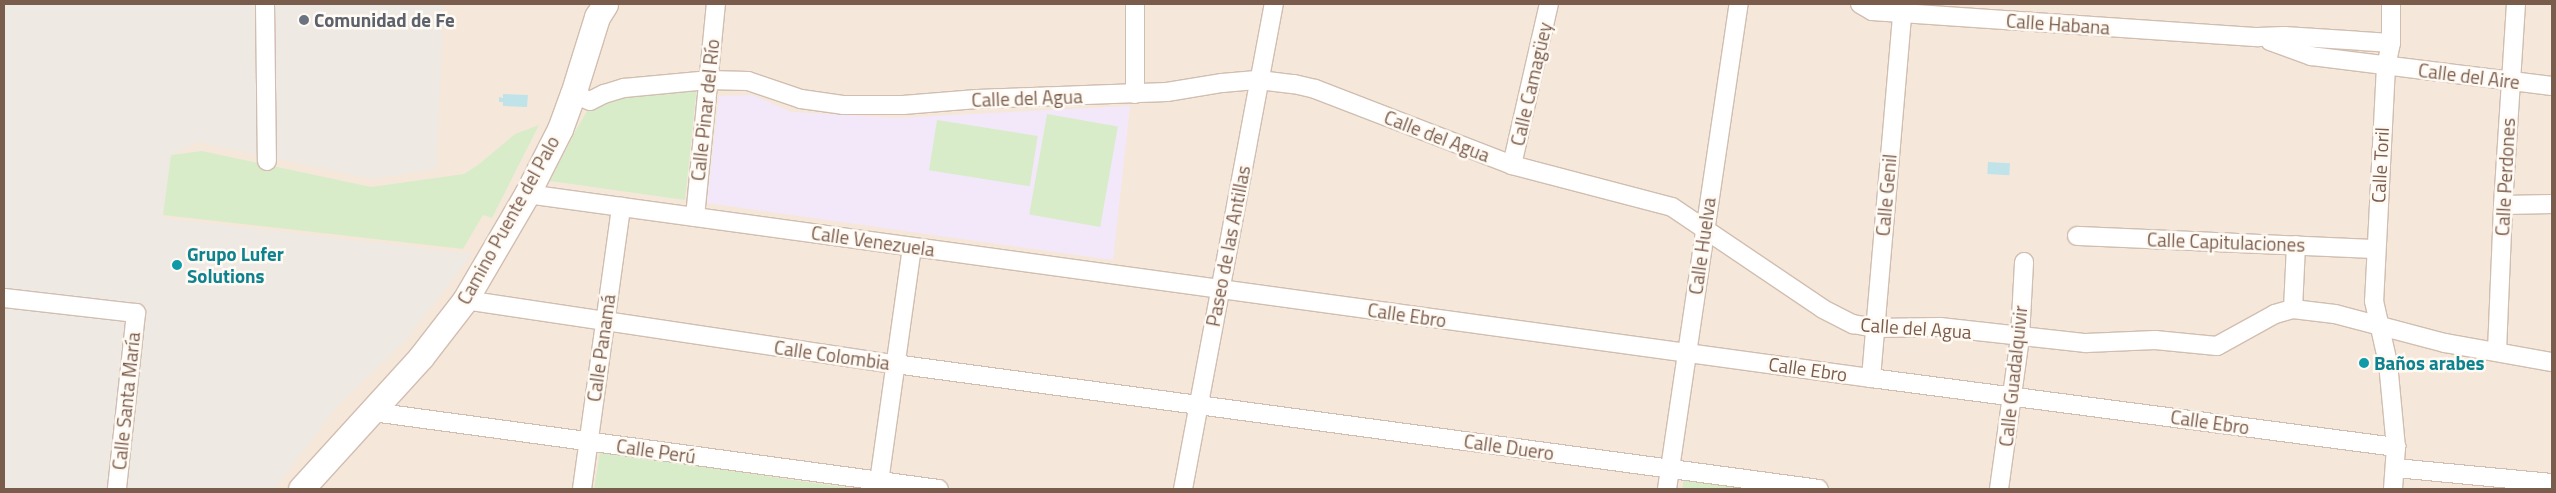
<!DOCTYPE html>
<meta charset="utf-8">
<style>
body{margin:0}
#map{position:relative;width:2556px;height:493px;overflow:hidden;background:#fdf6ec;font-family:"Titillium Web",sans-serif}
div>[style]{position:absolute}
.residential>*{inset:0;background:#f5e8da;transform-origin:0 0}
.industrial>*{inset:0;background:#efe9e4}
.education>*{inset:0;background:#f3e8fa}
.green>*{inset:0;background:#d8ecc9;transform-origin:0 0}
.water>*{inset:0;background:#bfe3e8;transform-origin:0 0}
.roads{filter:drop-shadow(1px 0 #d1beb0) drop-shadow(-1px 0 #d1beb0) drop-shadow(0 1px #d1beb0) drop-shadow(0 -1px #d1beb0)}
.street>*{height:18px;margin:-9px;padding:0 9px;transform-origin:9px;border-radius:9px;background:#fff}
.secondary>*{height:25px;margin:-12.5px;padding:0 12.5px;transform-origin:12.5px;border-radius:12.5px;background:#fff}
.dots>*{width:14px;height:14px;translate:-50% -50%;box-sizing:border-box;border:2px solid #fffaf3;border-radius:50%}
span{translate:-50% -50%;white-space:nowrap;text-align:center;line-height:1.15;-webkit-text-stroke:5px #fffaf3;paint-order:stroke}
.worship-label{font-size:19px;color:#5b616d;font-weight:700}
.left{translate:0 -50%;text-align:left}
.street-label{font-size:19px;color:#7a5c4d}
.culture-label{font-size:19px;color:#0d838f;font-weight:700}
.frame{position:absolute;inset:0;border:5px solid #7a5c4d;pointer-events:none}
</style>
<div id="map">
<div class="residential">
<div style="left:4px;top:4px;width:2548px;height:485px"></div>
</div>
<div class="industrial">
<div style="clip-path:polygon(4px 4px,444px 4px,436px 169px,372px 179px,197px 142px,171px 155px,163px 218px,472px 254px,403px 343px,339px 404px,274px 489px,4px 489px)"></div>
</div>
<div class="education">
<div style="clip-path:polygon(752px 95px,791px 112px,895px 118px,1130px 106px,1113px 260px,707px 203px,719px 96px)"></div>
</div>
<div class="green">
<div style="clip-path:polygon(697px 86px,685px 200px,550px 181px,576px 130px,592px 103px,608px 95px)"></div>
<div style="left:1047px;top:114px;width:72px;height:102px;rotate:10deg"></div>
<div style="left:937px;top:120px;width:102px;height:51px;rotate:9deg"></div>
<div style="clip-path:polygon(539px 125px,492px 218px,483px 215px,463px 249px,163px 215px,171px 155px,202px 151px,371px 187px,464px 174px,478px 165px,515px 134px)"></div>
<div style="clip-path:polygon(600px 452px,856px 489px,594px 489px)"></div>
<div style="clip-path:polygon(1684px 479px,1756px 489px,1682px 489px)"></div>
</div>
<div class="water">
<div style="clip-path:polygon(503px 94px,528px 95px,527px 107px,503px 106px,503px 102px,499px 102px,499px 97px,503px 98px)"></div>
<div style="left:1988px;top:162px;width:22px;height:12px;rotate:3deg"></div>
</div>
<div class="roads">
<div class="street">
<div style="left:265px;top:4px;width:157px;rotate:89.3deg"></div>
<div style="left:1860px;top:4px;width:14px;rotate:30deg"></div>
<div style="left:1872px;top:11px;width:387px;rotate:3.9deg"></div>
<div style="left:2258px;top:37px;width:26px;rotate:-2deg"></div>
<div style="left:2284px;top:36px;width:107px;rotate:3.7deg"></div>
<div style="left:2391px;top:4px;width:39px;rotate:90deg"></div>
<div style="left:2391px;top:43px;width:24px;rotate:102deg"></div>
<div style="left:2386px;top:66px;width:235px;rotate:92.9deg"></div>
<div style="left:2374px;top:301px;width:64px;rotate:77.3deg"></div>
<div style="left:2388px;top:363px;width:84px;rotate:84.6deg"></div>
<div style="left:2396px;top:447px;width:42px;rotate:94.1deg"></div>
<div style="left:2270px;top:41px;width:44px;rotate:20.1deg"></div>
<div style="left:2311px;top:56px;width:243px;rotate:7.1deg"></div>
<div style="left:573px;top:94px;width:18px;rotate:22deg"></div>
<div style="left:590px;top:101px;width:16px;rotate:-27deg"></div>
<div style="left:604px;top:94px;width:21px;rotate:-17deg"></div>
<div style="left:624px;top:88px;width:84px;rotate:-5.4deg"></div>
<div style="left:708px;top:80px;width:40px;rotate:1.4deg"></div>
<div style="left:748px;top:81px;width:56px;rotate:18.8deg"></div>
<div style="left:801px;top:99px;width:42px;rotate:8.1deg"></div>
<div style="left:843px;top:105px;width:60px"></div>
<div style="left:903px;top:105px;width:74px;rotate:-4.6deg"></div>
<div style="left:977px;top:99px;width:190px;rotate:-2.1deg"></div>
<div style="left:1167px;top:92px;width:56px;rotate:-9.3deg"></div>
<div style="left:1222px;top:83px;width:37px;rotate:-5deg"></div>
<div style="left:1259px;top:80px;width:35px;rotate:7deg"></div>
<div style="left:1294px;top:84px;width:22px;rotate:13deg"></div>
<div style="left:1315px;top:89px;width:211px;rotate:21.1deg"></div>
<div style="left:1512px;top:165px;width:165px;rotate:14.7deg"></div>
<div style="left:1672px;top:207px;width:182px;rotate:34deg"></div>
<div style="left:1823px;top:309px;width:34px;rotate:27deg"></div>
<div style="left:1853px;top:324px;width:22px;rotate:10deg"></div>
<div style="left:1875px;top:328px;width:65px;rotate:-0.9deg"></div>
<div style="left:1940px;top:327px;width:147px;rotate:6.3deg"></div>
<div style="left:2086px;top:343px;width:69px;rotate:-2.5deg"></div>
<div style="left:2155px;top:340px;width:62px;rotate:5.5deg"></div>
<div style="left:2217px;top:346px;width:66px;rotate:-28.9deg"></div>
<div style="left:2275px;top:314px;width:19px;rotate:-16deg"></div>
<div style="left:2293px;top:309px;width:42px;rotate:6.8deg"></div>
<div style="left:2335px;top:314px;width:114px;rotate:14.8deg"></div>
<div style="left:2445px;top:343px;width:109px;rotate:10.1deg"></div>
<div style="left:1135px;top:94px;width:90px;rotate:-90deg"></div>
<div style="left:1512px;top:165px;width:165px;rotate:-77.1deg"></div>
<div style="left:527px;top:194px;width:1357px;rotate:7.8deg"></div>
<div style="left:1871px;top:378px;width:530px;rotate:7.49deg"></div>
<div style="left:2503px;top:205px;width:49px;rotate:-1.2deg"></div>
<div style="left:695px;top:217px;width:214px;rotate:-84.4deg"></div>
<div style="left:2077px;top:236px;width:299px;rotate:2.5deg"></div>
<div style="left:4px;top:298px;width:133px;rotate:6.5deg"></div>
<div style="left:136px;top:313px;width:177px;rotate:96.2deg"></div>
<div style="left:465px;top:300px;width:435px;rotate:8.5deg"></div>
<div style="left:895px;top:364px;width:932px;rotate:7.7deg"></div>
<div style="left:2293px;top:309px;width:64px;rotate:-87.3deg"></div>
<div style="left:2497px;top:351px;width:146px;rotate:-87.6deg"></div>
<div style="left:2503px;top:205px;width:201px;rotate:-86.3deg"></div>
<div style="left:1871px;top:378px;width:366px;rotate:-85.1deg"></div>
<div style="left:373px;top:412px;width:571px;rotate:7.75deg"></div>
<div style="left:2396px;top:468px;width:157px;rotate:5.5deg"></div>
<div style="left:582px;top:489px;width:285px;rotate:-82.1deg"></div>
<div style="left:878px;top:489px;width:244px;rotate:-82deg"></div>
<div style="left:1183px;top:489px;width:493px;rotate:-79.4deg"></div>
<div style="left:1667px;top:489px;width:490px;rotate:-81.6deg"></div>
<div style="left:1999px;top:489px;width:153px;rotate:-82.1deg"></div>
<div style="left:2020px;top:337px;width:75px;rotate:-86.9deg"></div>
</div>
<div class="secondary">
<div style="left:301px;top:489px;width:178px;rotate:-47.7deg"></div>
<div style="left:421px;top:357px;width:72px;rotate:-52.3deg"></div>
<div style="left:465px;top:300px;width:123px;rotate:-59.7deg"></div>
<div style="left:527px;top:194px;width:73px;rotate:-63.1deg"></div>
<div style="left:560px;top:129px;width:37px;rotate:-70deg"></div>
<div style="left:573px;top:94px;width:81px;rotate:-72.7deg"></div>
<div style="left:597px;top:17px;width:15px;rotate:-58deg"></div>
</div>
</div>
<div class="dots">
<div style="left:304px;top:20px;background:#6b7280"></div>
<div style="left:177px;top:265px;background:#0f9aa8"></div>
<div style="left:2364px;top:363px;background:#0f9aa8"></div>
</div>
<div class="worship-label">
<span class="left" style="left:314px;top:20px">Comunidad de Fe</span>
</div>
<div class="street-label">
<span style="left:2058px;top:24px;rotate:4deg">Calle Habana</span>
<span style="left:2469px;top:76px;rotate:7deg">Calle del Aire</span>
<span style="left:1531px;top:84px;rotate:-77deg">Calle Camagüey</span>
<span style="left:1027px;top:98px;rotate:-2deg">Calle del Agua</span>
<span style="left:705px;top:110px;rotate:-84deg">Calle Pinar del Río</span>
<span style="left:1437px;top:136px;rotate:21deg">Calle del Agua</span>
<span style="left:2380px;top:165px;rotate:-87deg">Calle Toril</span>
<span style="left:2505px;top:177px;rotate:-87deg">Calle Perdones</span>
<span style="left:1886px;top:195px;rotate:-85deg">Calle Genil</span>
<span style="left:508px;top:220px;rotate:-61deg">Camino Puente del Palo</span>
<span style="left:873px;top:241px;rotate:8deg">Calle Venezuela</span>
<span style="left:2226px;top:242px;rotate:2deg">Calle Capitulaciones</span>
<span style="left:1228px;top:246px;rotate:-79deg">Paseo de las Antillas</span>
<span style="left:1702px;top:246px;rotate:-82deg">Calle Huelva</span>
<span style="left:1407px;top:315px;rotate:8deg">Calle Ebro</span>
<span style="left:1916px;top:328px;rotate:4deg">Calle del Agua</span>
<span style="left:601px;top:348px;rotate:-82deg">Calle Panamá</span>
<span style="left:832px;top:355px;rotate:8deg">Calle Colombia</span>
<span style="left:1808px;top:369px;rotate:8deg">Calle Ebro</span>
<span style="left:2013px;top:376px;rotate:-84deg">Calle Guadalquivir</span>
<span style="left:126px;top:401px;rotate:-84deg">Calle Santa María</span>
<span style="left:2210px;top:422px;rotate:8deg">Calle Ebro</span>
<span style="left:1509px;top:447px;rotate:8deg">Calle Duero</span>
<span style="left:656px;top:451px;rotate:8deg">Calle Perú</span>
</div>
<div class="culture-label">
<span class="left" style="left:187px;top:265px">Grupo Lufer<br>Solutions</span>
<span class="left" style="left:2374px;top:363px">Baños arabes</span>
</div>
<div class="frame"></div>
</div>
